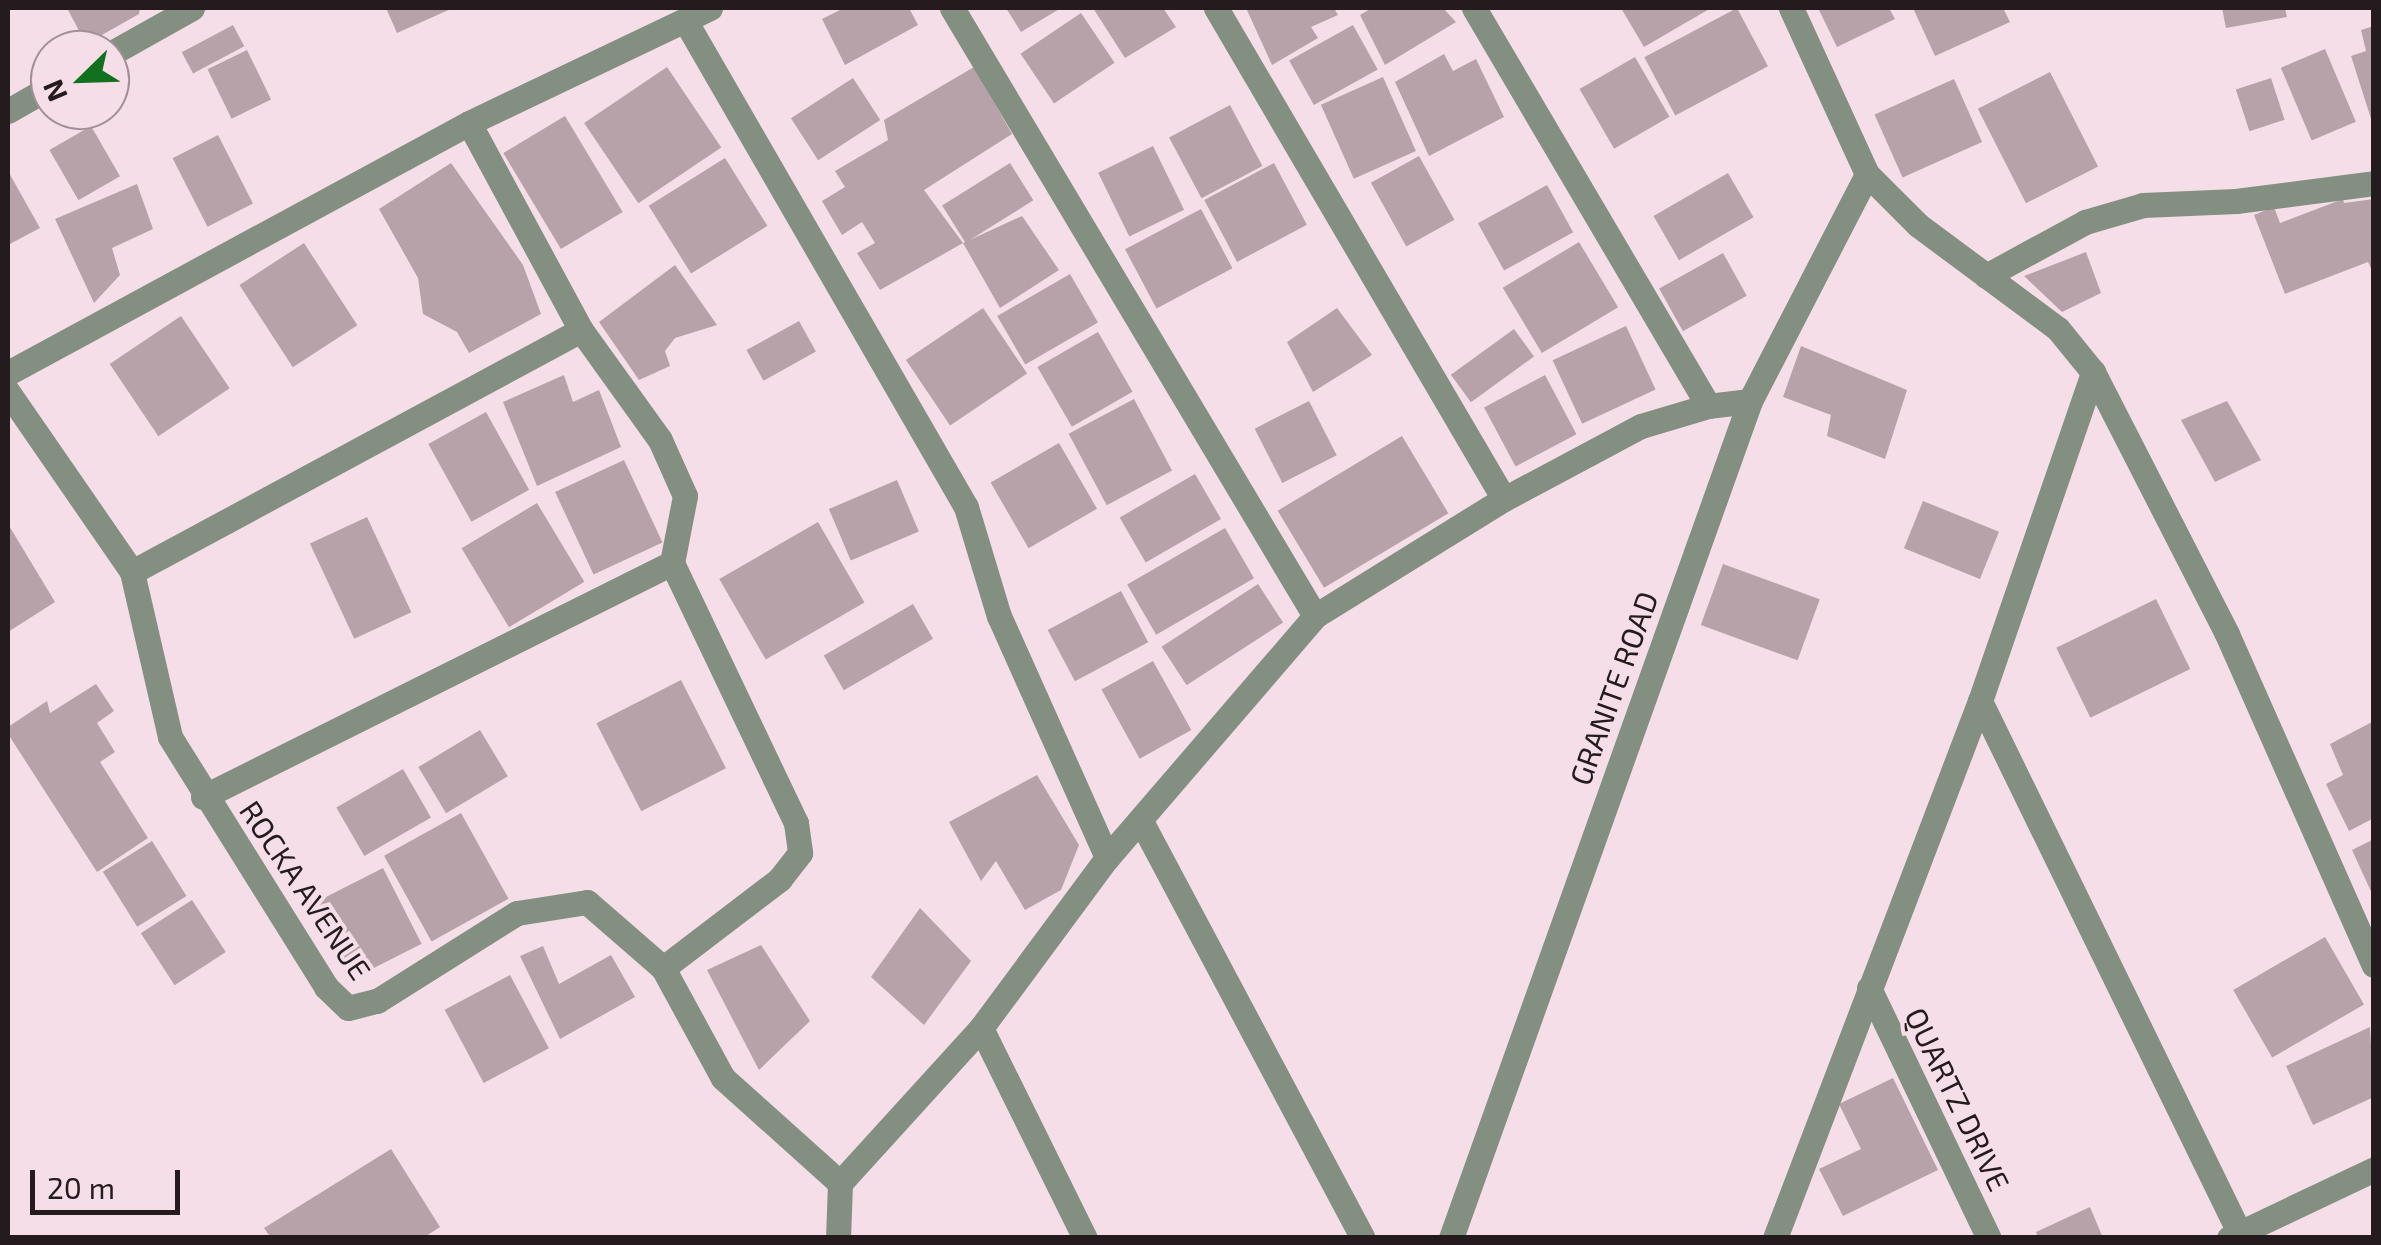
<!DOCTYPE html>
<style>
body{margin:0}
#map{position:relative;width:2381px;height:1245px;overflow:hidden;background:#f5dee7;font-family:"Exo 2",sans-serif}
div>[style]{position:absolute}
.building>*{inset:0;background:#b8a2aa;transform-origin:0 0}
.minor>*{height:25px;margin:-12.5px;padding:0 12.5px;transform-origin:12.5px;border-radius:12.5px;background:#828f81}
span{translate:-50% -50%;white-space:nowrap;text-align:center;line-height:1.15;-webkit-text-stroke:8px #f5dee7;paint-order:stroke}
.street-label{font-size:30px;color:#231b1e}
.frame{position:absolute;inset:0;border:10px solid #231b1e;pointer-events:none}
.north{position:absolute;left:30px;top:30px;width:100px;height:100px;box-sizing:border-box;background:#f5dee7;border:2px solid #a19097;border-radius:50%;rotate:247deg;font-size:28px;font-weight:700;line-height:40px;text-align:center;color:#231b1e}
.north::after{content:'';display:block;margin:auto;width:35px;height:45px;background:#12711f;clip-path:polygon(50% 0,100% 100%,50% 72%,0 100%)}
.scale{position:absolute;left:30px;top:1170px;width:150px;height:45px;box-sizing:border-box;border:5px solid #231b1e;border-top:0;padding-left:12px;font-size:30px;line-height:35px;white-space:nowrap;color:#231b1e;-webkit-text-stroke:8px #f5dee7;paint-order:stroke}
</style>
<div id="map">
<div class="building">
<div style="clip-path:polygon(67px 8px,140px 8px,139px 14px,86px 44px)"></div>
<div style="clip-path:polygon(386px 8px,453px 8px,397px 33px)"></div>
<div style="clip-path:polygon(844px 8px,909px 8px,918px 25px,845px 65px,822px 19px)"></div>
<div style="clip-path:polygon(1006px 8px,1061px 8px,1021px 32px)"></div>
<div style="clip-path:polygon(1093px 8px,1163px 8px,1176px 27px,1125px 58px)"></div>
<div style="clip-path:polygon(1246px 8px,1334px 8px,1338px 15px,1311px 27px,1318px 38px,1272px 65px)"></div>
<div style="clip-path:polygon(1372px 8px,1443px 8px,1456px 22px,1385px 65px,1360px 15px)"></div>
<div style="clip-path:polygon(1621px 8px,1711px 8px,1644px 47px)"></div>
<div style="left:1737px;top:8px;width:66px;height:105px;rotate:62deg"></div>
<div style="clip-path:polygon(1818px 8px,1889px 8px,1895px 19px,1837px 47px)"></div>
<div style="clip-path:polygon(1913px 8px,2003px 8px,2010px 22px,1935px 56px)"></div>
<div style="clip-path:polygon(2222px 8px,2285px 8px,2287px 17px,2226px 28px)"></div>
<div style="left:1081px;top:13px;width:60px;height:73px;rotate:56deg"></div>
<div style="left:233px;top:25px;width:24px;height:58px;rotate:62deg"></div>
<div style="left:1353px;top:25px;width:51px;height:73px;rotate:61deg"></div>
<div style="clip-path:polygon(2374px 26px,2374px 125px,2373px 125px,2351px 56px,2366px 51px,2361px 30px)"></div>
<div style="left:2325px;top:49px;width:79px;height:48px;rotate:67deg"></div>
<div style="left:247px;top:50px;width:55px;height:44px;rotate:64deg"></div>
<div style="clip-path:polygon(1444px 54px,1453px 71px,1476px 59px,1504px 117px,1429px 156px,1395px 82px)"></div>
<div style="left:1635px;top:57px;width:69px;height:64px;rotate:60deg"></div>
<div style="left:667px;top:67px;width:97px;height:100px;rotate:56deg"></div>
<div style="clip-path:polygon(974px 67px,1012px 134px,924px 190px,963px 243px,880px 290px,857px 253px,875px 243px,862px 222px,842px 235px,822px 201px,845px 187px,835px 171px,888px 140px,884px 120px)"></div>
<div style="left:2050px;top:72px;width:106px;height:81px;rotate:63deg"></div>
<div style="left:1383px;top:77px;width:81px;height:68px;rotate:66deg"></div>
<div style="left:853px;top:78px;width:50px;height:74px;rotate:57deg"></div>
<div style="left:2271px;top:78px;width:44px;height:37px;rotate:72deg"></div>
<div style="left:1954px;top:79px;width:69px;height:87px;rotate:66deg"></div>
<div style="left:1230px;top:105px;width:69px;height:69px;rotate:62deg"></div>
<div style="left:565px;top:116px;width:112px;height:72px;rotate:59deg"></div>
<div style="left:91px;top:126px;width:58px;height:48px;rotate:60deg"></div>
<div style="left:218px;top:135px;width:77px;height:51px;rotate:63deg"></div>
<div style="left:1153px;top:146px;width:71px;height:61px;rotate:64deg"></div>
<div style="left:1419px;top:156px;width:73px;height:55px;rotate:61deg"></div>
<div style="left:725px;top:158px;width:80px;height:90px;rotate:58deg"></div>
<div style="clip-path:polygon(451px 163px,523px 265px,541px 314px,469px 353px,457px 332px,423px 314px,418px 278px,379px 209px)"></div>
<div style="left:1010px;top:163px;width:44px;height:80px;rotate:58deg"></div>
<div style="left:1274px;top:163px;width:70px;height:79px;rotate:62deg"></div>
<div style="clip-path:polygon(8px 171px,40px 228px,8px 245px)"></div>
<div style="left:1728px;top:173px;width:51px;height:86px;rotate:60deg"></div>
<div style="clip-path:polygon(137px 184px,153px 229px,112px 248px,120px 275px,94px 303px,55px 219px)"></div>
<div style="left:1547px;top:185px;width:54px;height:79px;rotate:61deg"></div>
<div style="clip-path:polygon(2343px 199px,2344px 203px,2374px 199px,2374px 275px,2368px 262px,2285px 294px,2254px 215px,2274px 207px,2280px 223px)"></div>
<div style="left:1201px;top:209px;width:67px;height:86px;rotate:62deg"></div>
<div style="clip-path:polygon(1022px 216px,1059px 270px,1000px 308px,963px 243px)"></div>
<div style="left:1579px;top:242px;width:76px;height:89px;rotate:59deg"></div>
<div style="left:304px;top:243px;width:98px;height:77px;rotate:57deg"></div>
<div style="clip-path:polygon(2086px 252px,2101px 293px,2062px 312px,2024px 276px)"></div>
<div style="left:1723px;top:253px;width:49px;height:73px;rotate:61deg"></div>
<div style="clip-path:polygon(675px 265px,717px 325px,675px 338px,665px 351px,670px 366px,639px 380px,599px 322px)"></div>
<div style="left:1070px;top:274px;width:56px;height:84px;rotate:60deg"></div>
<div style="left:983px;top:308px;width:79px;height:93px;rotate:56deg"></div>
<div style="clip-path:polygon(1337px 308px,1372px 355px,1313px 392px,1287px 342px)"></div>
<div style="left:181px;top:316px;width:87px;height:86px;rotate:56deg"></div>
<div style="left:799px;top:321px;width:35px;height:60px;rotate:61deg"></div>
<div style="left:1626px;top:326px;width:70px;height:81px;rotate:65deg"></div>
<div style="left:1514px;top:329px;width:34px;height:78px;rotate:54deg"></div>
<div style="left:1098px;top:332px;width:69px;height:70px;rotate:60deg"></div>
<div style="clip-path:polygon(1801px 346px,1907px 390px,1885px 459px,1827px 436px,1831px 415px,1783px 397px)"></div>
<div style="clip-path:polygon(564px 375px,573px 402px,599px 390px,621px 447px,537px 486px,503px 402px)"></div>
<div style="left:1545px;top:375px;width:67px;height:69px;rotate:62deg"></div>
<div style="left:1134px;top:399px;width:81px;height:74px;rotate:62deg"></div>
<div style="left:1309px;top:401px;width:61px;height:61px;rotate:63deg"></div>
<div style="clip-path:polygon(2227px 401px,2261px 460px,2215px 482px,2181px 420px)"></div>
<div style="left:486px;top:412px;width:89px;height:66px;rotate:61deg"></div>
<div style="left:1402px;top:436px;width:90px;height:145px;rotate:59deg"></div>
<div style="left:1059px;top:443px;width:76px;height:79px;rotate:60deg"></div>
<div style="left:624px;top:460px;width:91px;height:76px;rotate:65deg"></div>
<div style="left:1195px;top:474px;width:52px;height:87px;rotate:60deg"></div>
<div style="left:897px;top:480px;width:56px;height:74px;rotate:67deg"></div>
<div style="left:1923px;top:501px;width:82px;height:51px;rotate:22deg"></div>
<div style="left:537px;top:503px;width:92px;height:88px;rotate:59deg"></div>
<div style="left:367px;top:517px;width:105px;height:63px;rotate:65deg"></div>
<div style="left:818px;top:522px;width:93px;height:114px;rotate:60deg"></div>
<div style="clip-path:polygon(8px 524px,55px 602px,8px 632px)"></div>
<div style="left:1225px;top:528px;width:58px;height:113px;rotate:60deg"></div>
<div style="left:1723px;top:564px;width:103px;height:65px;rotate:20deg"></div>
<div style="left:1258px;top:584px;width:46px;height:115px;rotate:57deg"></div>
<div style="left:1121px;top:591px;width:58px;height:83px;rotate:62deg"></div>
<div style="left:2156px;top:599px;width:78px;height:111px;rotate:64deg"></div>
<div style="left:913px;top:604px;width:40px;height:103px;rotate:60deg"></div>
<div style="left:1153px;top:661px;width:79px;height:59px;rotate:61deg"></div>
<div style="left:681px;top:680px;width:99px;height:95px;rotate:63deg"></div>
<div style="clip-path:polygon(96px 684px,114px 711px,97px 723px,115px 752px,100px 762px,148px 838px,97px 872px,8px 734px,8px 727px,47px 701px,50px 713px)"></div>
<div style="clip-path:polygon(2374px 721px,2374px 818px,2349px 831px,2326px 784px,2343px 775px,2330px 744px)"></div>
<div style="left:480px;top:730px;width:54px;height:72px;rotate:59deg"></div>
<div style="left:403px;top:769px;width:56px;height:77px;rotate:60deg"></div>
<div style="clip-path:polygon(1037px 775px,1079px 845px,1061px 890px,1025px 910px,996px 861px,981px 881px,949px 822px)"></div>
<div style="left:461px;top:813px;width:98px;height:88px;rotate:61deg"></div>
<div style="clip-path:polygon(2374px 839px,2374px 898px,2352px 850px)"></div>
<div style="left:152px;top:841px;width:65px;height:58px;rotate:58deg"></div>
<div style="left:383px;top:868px;width:85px;height:75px;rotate:63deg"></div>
<div style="left:192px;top:900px;width:62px;height:61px;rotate:57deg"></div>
<div style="clip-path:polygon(920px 908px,971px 961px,924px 1025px,871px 977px)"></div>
<div style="left:2325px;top:937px;width:78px;height:106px;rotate:60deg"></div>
<div style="clip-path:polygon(761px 945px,810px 1021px,759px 1070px,707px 970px)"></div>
<div style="clip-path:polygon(543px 946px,559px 984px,611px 955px,635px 997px,560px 1039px,520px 956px)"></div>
<div style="left:510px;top:975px;width:83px;height:74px;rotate:62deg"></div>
<div style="clip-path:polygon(2370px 1027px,2374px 1097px,2313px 1125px,2286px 1066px)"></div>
<div style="clip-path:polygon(1893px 1078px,1938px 1170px,1843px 1216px,1819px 1169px,1861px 1149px,1839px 1104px)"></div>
<div style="clip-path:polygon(391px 1149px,440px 1227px,423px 1238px,271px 1238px,264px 1228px)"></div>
<div style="clip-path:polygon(2090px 1207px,2103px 1238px,2038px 1238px,2036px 1232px)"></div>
</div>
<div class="minor">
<div style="left:952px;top:8px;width:708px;rotate:59.16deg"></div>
<div style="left:1216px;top:8px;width:569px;rotate:59.61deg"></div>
<div style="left:1474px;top:8px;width:462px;rotate:59.5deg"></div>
<div style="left:1791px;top:8px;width:183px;rotate:65.4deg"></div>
<div style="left:1867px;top:174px;width:72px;rotate:45deg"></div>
<div style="left:1918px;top:225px;width:174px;rotate:36.6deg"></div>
<div style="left:2058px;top:329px;width:55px;rotate:50.9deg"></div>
<div style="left:2093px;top:372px;width:294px;rotate:62.9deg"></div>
<div style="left:2227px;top:634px;width:362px;rotate:66.1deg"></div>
<div style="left:686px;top:22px;width:560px;rotate:60deg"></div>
<div style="left:966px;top:507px;width:114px;rotate:73.2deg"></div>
<div style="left:999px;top:616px;width:265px;rotate:65.9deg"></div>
<div style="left:110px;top:54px;width:94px;rotate:-29.3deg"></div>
<div style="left:8px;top:111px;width:48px;rotate:-29.7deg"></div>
<div style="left:469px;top:123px;width:235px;rotate:61.6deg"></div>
<div style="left:581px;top:330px;width:135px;rotate:54.3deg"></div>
<div style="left:660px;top:440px;width:61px;rotate:65.9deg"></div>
<div style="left:685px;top:496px;width:68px;rotate:101deg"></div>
<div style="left:672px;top:563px;width:288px;rotate:64.5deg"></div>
<div style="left:796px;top:823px;width:30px;rotate:82deg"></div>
<div style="left:800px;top:853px;width:33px;rotate:128deg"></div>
<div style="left:780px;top:879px;width:147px;rotate:142.7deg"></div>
<div style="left:1986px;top:276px;width:113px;rotate:-28.6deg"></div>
<div style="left:2085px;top:222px;width:60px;rotate:-16.3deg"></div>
<div style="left:2143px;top:205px;width:93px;rotate:-2.5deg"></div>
<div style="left:2236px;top:201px;width:139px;rotate:-7.4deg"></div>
<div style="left:8px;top:373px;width:524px;rotate:-28.47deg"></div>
<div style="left:469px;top:123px;width:267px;rotate:-25.5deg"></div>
<div style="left:8px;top:392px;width:219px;rotate:55.4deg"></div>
<div style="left:132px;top:572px;width:169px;rotate:77deg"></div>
<div style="left:170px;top:737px;width:295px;rotate:58deg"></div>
<div style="left:326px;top:987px;width:30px;rotate:44deg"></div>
<div style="left:348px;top:1008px;width:30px;rotate:-14deg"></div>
<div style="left:377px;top:1001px;width:165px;rotate:-32.2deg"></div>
<div style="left:517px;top:913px;width:71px;rotate:-8.9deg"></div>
<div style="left:587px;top:902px;width:101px;rotate:41deg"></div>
<div style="left:663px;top:968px;width:125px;rotate:61.4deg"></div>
<div style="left:723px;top:1078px;width:157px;rotate:41.9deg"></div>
<div style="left:132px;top:572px;width:510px;rotate:-28.32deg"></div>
<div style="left:1980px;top:701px;width:591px;rotate:64deg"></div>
<div style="left:203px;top:797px;width:524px;rotate:-26.52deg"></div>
<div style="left:1142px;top:823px;width:470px;rotate:62deg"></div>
<div style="left:1869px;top:988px;width:277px;rotate:64.4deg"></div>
<div style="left:981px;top:1028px;width:234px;rotate:63.7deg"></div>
<div style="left:840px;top:1183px;width:210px;rotate:-47.7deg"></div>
<div style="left:981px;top:1028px;width:212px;rotate:-53.5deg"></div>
<div style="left:1107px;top:858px;width:319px;rotate:-49.3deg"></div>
<div style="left:1315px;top:616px;width:222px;rotate:-31.8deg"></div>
<div style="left:1504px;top:499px;width:155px;rotate:-28.1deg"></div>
<div style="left:1641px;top:426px;width:70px;rotate:-16.6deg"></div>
<div style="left:1708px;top:406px;width:42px;rotate:-6.8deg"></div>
<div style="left:838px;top:1238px;width:55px;rotate:-87.9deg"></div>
<div style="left:1451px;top:1238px;width:889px;rotate:-70.34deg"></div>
<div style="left:1750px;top:401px;width:255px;rotate:-62.7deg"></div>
<div style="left:1775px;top:1238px;width:575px;rotate:-69.11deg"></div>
<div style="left:1980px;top:701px;width:348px;rotate:-71deg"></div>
<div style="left:2229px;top:1238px;width:161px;rotate:-25.4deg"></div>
</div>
<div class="street-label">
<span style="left:1613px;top:688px;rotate:-70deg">GRANITE ROAD</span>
<span style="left:306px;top:890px;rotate:56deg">ROCKA AVENUE</span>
<span style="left:1958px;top:1099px;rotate:64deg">QUARTZ DRIVE</span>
</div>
<div class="frame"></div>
<div class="north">N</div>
<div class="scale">20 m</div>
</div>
